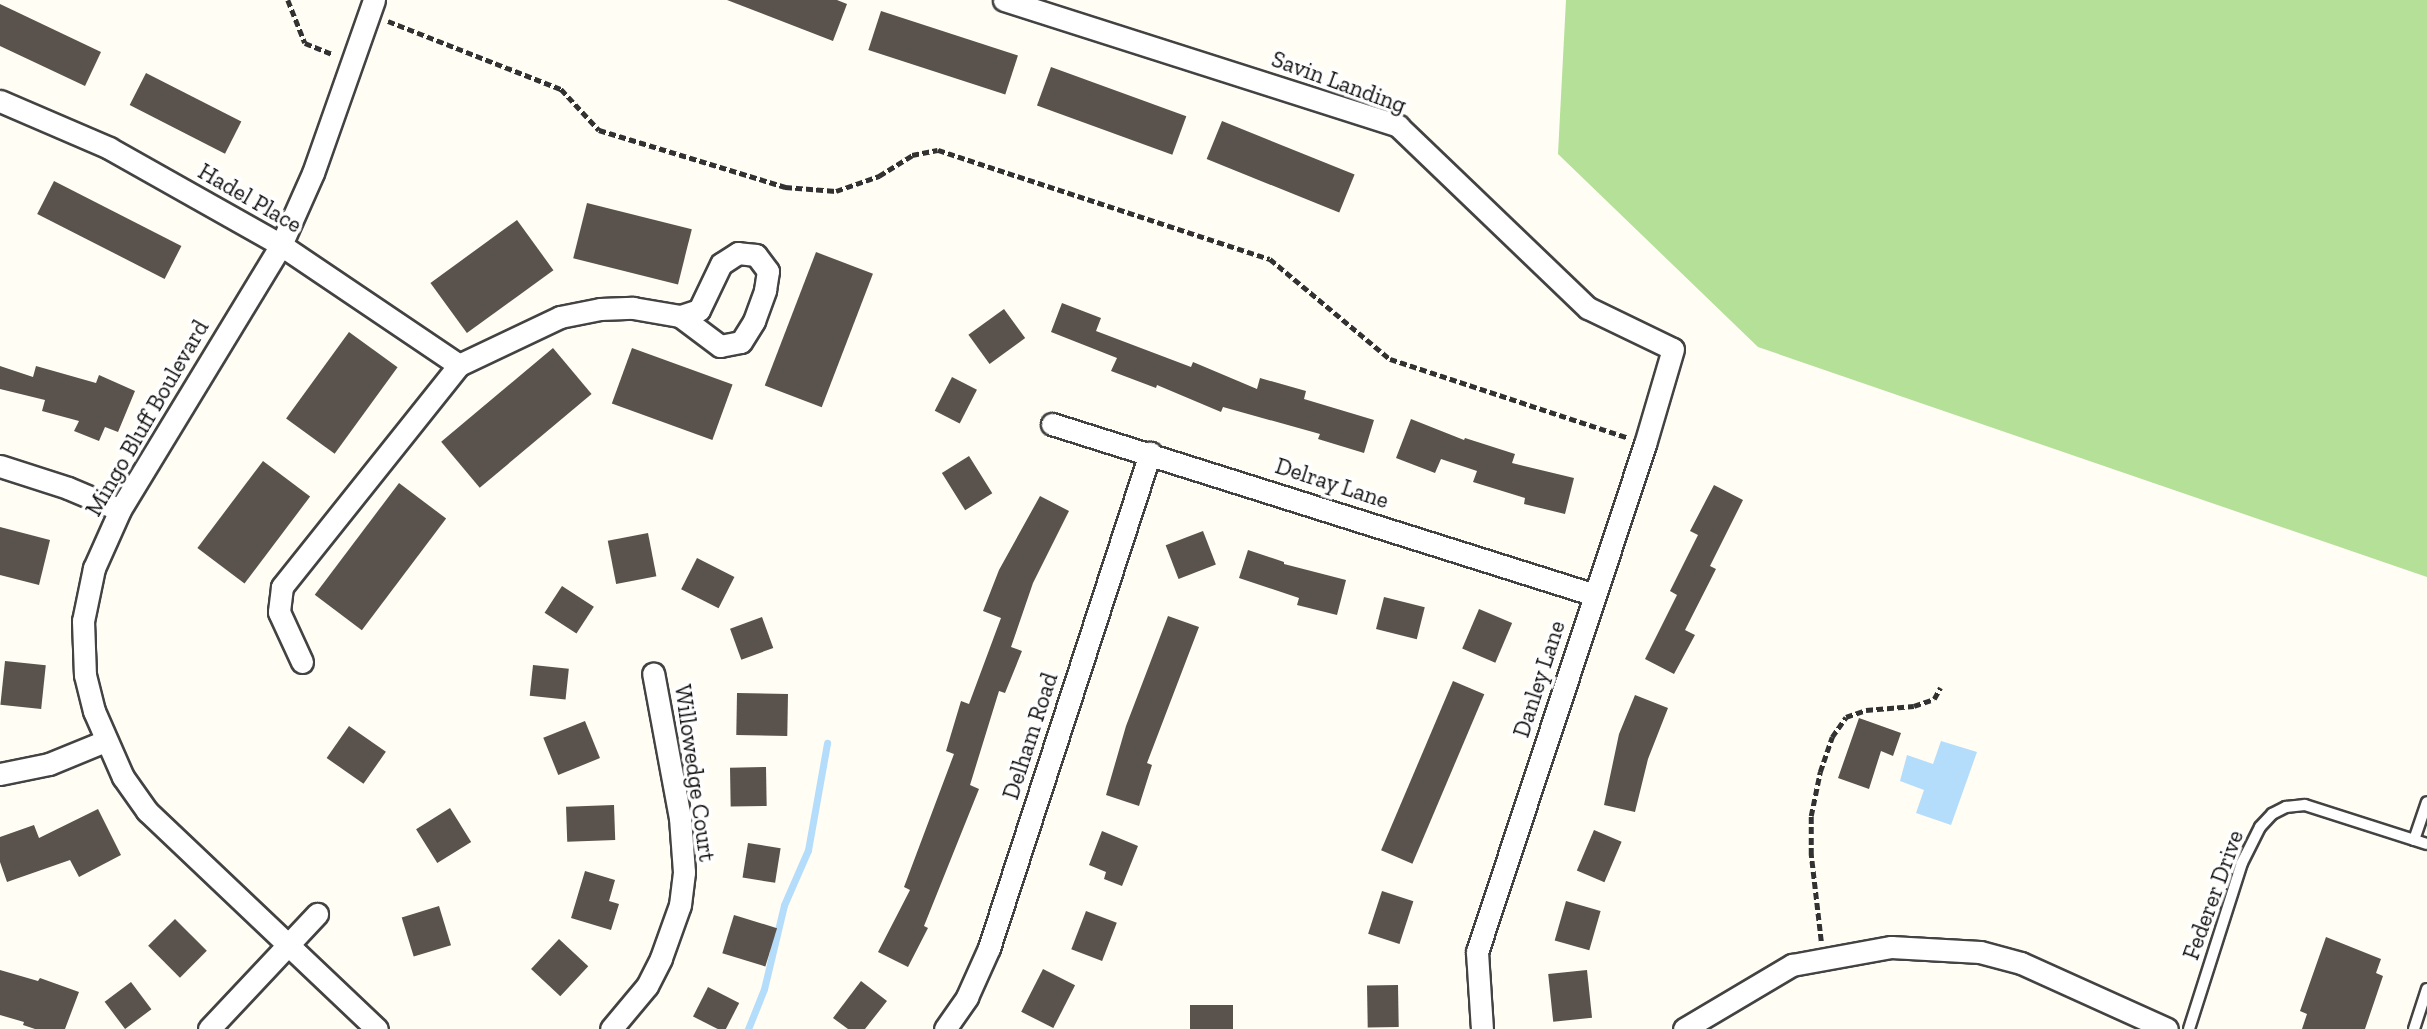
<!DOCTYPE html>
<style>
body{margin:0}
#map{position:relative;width:2427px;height:1029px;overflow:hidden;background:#fffdf4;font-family:"Zilla Slab",serif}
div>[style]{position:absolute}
.forest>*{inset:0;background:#b4e097}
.water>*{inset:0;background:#b4dcfb}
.stream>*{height:7px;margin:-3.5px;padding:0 3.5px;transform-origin:3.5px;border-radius:3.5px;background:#b4dcfb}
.building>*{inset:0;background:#5a524c;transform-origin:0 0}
.path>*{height:4.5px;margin-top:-2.25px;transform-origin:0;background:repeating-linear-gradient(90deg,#323232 0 7px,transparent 0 10.5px)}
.roads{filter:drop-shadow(2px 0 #434343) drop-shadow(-2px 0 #434343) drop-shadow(0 2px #434343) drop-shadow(0 -2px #434343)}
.lane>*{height:10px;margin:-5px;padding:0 5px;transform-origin:5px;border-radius:5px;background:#fff}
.street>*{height:21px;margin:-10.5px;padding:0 10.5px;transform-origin:10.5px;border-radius:10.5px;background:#fff}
span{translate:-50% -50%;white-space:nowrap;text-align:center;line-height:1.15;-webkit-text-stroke:7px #fff;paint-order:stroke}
.street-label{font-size:23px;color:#101010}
</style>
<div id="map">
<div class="forest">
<div style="clip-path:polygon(1566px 0,2427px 0,2427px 577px,1758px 347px,1558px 154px)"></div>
</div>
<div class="water">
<div style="clip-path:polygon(1941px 741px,1977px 752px,1951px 825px,1916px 813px,1924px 790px,1900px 781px,1907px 755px,1933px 764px)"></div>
</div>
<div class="stream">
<div style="left:748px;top:1029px;width:43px;rotate:-68.2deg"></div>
<div style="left:764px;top:989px;width:86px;rotate:-76.6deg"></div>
<div style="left:784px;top:905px;width:60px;rotate:-66.4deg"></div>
<div style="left:808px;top:850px;width:109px;rotate:-79.9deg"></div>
</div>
<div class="building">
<div style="clip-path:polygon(727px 0,837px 0,847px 4px,833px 41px)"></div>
<div style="clip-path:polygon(0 4px,101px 52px,85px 86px,0 46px)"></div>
<div style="left:881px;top:11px;width:144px;height:41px;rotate:18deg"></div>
<div style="left:1051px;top:67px;width:144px;height:41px;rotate:20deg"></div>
<div style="left:146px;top:73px;width:107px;height:36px;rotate:27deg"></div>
<div style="left:1222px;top:121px;width:143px;height:41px;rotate:22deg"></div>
<div style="left:54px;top:181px;width:143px;height:37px;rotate:27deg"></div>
<div style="left:587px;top:203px;width:108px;height:57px;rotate:14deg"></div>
<div style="left:517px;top:220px;width:62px;height:107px;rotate:54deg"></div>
<div style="left:816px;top:252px;width:61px;height:143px;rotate:21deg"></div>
<div style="clip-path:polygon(1062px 303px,1101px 318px,1096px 331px,1191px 367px,1193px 362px,1257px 389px,1260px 378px,1306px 391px,1304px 399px,1374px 420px,1364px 453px,1318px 439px,1320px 434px,1223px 407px,1221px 412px,1157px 385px,1156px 388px,1111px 371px,1117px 358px,1051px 332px)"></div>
<div style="left:1004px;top:309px;width:36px;height:44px;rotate:54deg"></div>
<div style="left:349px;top:332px;width:60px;height:107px;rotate:36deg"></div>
<div style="left:553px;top:348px;width:60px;height:146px;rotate:50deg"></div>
<div style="left:632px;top:348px;width:107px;height:59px;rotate:20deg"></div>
<div style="clip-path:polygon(0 366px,33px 377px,36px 366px,96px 383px,99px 375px,135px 391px,118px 432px,105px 427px,99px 441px,74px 431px,79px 421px,42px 411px,45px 400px,0 389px)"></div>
<div style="left:952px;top:377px;width:28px;height:38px;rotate:27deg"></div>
<div style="clip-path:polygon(1411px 419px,1464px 440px,1465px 438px,1515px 454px,1512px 463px,1574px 478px,1565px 514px,1524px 504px,1525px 498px,1473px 482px,1477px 471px,1441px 459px,1435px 473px,1396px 458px)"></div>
<div style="left:969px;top:456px;width:44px;height:32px;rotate:58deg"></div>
<div style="left:263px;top:461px;width:59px;height:109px;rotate:37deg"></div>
<div style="left:399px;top:483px;width:59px;height:140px;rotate:37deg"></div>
<div style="clip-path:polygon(1714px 485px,1743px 500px,1710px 566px,1716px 569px,1685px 630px,1695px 635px,1674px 674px,1645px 659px,1677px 595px,1670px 591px,1698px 535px,1690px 531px)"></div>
<div style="clip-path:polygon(1040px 496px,1069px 511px,1033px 583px,1011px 647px,1022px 651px,1005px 693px,999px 691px,970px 785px,979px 789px,924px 926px,928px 928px,908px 967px,878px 952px,910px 890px,904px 887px,954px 754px,946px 751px,961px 701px,969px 704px,1001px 618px,983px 611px,999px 570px)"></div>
<div style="clip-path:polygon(0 527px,50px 540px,39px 585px,0 575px)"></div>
<div style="left:1203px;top:531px;width:36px;height:40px;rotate:69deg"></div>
<div style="left:648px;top:533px;width:44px;height:41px;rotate:79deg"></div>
<div style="clip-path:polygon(1248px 550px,1284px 562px,1284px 564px,1346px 580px,1337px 615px,1297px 605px,1299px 598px,1239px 578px)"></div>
<div style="left:697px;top:558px;width:42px;height:35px;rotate:27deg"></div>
<div style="left:562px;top:586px;width:38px;height:32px;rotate:33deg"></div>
<div style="left:1384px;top:597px;width:42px;height:33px;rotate:14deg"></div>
<div style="left:1479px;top:609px;width:36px;height:43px;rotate:23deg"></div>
<div style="clip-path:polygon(1168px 616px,1199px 627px,1147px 763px,1152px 765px,1139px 806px,1106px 795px,1126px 726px)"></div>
<div style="left:762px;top:617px;width:33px;height:34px;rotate:70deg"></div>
<div style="left:5px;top:661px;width:41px;height:44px;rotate:6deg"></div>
<div style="left:533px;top:665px;width:36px;height:31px;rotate:6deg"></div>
<div style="left:1453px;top:681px;width:34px;height:184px;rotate:23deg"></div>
<div style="left:737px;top:693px;width:51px;height:42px;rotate:1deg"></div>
<div style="clip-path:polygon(1635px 695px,1668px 708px,1648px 759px,1635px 812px,1604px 805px,1619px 734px)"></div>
<div style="clip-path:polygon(1859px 718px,1901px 733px,1893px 756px,1881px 751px,1869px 789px,1838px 778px)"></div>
<div style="left:585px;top:721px;width:40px;height:45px;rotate:68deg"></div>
<div style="left:349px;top:726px;width:45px;height:39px;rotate:35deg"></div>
<div style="left:766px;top:767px;width:39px;height:36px;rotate:89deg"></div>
<div style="left:614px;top:805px;width:35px;height:48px;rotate:88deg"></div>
<div style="left:450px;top:808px;width:40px;height:40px;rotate:58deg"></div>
<div style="clip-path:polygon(98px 809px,121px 855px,79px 877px,70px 860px,7px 882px,0 862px,0 837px,34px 825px,39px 838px)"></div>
<div style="left:1594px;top:830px;width:30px;height:44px;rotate:23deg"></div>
<div style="clip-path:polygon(1102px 831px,1138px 846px,1122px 886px,1104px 879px,1106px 872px,1089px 865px)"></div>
<div style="left:748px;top:843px;width:33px;height:35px;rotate:9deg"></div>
<div style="clip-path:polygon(585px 871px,615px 880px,609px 901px,619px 904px,611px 930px,571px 918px)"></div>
<div style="left:1382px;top:891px;width:33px;height:45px;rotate:18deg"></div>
<div style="left:1566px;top:901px;width:36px;height:41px;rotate:16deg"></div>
<div style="left:439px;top:906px;width:41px;height:39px;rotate:73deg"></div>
<div style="left:1086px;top:911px;width:33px;height:41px;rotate:21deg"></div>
<div style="left:734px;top:915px;width:45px;height:40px;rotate:17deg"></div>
<div style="left:175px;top:919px;width:45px;height:38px;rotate:45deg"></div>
<div style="clip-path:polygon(2326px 937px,2381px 959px,2376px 973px,2383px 976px,2365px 1029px,2302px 1029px,2307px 1014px,2300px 1011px)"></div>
<div style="left:559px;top:939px;width:40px;height:41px;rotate:43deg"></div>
<div style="left:1043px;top:969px;width:36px;height:48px;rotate:27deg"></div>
<div style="clip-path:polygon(0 970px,38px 981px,40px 978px,79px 992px,65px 1029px,35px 1029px,23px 1025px,24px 1022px,0 1015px)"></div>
<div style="left:1587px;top:970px;width:48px;height:39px;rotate:84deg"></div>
<div style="clip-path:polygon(861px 981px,887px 1001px,865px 1029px,848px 1029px,833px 1018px)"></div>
<div style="left:131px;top:982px;width:34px;height:33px;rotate:53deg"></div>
<div style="left:1398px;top:985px;width:42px;height:31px;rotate:89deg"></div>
<div style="left:708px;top:987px;width:35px;height:33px;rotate:27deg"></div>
<div style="left:1190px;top:1005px;width:43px;height:24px"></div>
</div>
<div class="path">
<div style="left:288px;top:0;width:46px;rotate:68.4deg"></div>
<div style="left:305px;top:43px;width:31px;rotate:22deg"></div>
<div style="left:388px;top:21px;width:186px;rotate:21.5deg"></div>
<div style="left:561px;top:89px;width:56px;rotate:47.2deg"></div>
<div style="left:599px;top:130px;width:195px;rotate:17deg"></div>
<div style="left:785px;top:187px;width:51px;rotate:4.5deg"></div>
<div style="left:836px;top:191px;width:46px;rotate:-19.2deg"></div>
<div style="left:879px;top:176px;width:39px;rotate:-32deg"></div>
<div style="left:912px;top:155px;width:26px;rotate:-11deg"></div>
<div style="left:938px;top:150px;width:349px;rotate:18.2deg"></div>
<div style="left:1270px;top:259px;width:156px;rotate:39.8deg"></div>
<div style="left:1390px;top:359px;width:249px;rotate:18.3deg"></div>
<div style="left:1821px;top:941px;width:87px;rotate:-96.6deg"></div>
<div style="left:1811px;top:855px;width:39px;rotate:-90deg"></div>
<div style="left:1811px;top:816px;width:45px;rotate:-78.4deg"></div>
<div style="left:1820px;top:772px;width:37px;rotate:-71deg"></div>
<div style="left:1832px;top:737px;width:24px;rotate:-55deg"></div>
<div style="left:1846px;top:717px;width:21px;rotate:-19deg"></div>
<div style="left:1866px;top:710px;width:48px;rotate:-4.8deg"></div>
<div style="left:1914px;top:706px;width:21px;rotate:-19deg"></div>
<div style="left:1934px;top:699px;width:13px;rotate:-61deg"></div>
</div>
<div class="roads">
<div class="lane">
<div style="left:2414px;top:840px;width:40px;rotate:-71.1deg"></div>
<div style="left:2189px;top:1029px;width:174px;rotate:-72.3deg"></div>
<div style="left:2242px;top:863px;width:40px;rotate:-63.4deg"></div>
<div style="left:2260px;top:827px;width:18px;rotate:-47deg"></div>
<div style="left:2272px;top:814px;width:16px;rotate:-27deg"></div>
<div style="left:2286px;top:807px;width:19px;rotate:-6deg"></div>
<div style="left:2305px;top:805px;width:128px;rotate:17.7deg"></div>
<div style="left:2414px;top:1029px;width:42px;rotate:-72deg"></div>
</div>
<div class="street">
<div style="left:374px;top:0;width:183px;rotate:109.4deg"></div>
<div style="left:313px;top:173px;width:79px;rotate:114deg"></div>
<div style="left:281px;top:245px;width:310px;rotate:121.3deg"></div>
<div style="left:120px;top:510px;width:64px;rotate:114.1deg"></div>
<div style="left:94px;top:568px;width:54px;rotate:101.7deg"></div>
<div style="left:83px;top:621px;width:54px;rotate:87.9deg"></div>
<div style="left:85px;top:675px;width:37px;rotate:76deg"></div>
<div style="left:94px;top:711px;width:72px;rotate:66.3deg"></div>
<div style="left:123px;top:777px;width:42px;rotate:54.8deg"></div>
<div style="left:147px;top:811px;width:317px;rotate:43.5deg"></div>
<div style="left:1004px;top:0;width:414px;rotate:17.7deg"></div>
<div style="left:1398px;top:126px;width:263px;rotate:43.8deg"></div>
<div style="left:1588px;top:308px;width:94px;rotate:25.8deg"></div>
<div style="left:1673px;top:349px;width:99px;rotate:106.4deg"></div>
<div style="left:1645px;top:444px;width:535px;rotate:108.3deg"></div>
<div style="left:1477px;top:952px;width:77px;rotate:86.3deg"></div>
<div style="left:0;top:101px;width:119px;rotate:23.3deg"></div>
<div style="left:109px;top:148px;width:197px;rotate:29.4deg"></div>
<div style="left:281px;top:245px;width:215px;rotate:34deg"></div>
<div style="left:459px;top:365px;width:284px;rotate:128.6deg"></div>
<div style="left:282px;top:587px;width:25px;rotate:97deg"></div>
<div style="left:279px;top:612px;width:55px;rotate:65.3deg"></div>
<div style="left:459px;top:365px;width:112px;rotate:-25.4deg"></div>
<div style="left:560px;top:317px;width:41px;rotate:-11.3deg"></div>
<div style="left:600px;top:309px;width:33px;rotate:-2deg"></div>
<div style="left:633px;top:308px;width:48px;rotate:9.7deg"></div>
<div style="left:680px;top:316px;width:50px;rotate:36.9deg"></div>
<div style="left:720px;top:346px;width:21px;rotate:-11deg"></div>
<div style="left:741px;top:342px;width:25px;rotate:-58deg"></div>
<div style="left:754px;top:321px;width:33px;rotate:-70deg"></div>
<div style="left:765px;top:290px;width:19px;rotate:-81deg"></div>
<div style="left:768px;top:271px;width:20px;rotate:-127deg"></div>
<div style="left:756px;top:255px;width:18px;rotate:-174deg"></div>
<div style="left:738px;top:253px;width:20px;rotate:147deg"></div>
<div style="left:721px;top:264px;width:51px;rotate:115.6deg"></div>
<div style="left:699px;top:310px;width:20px;rotate:162deg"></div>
<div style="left:1052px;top:424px;width:569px;rotate:17.48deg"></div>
<div style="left:0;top:466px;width:71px;rotate:17.9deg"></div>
<div style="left:68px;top:488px;width:56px;rotate:22.9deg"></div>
<div style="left:0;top:774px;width:50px;rotate:-11.5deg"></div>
<div style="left:49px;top:764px;width:61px;rotate:-22.3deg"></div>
<div style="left:209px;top:1029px;width:158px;rotate:-46.8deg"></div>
<div style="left:611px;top:1029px;width:56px;rotate:-50.1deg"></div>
<div style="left:647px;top:986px;width:31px;rotate:-63deg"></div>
<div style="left:661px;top:958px;width:56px;rotate:-70.3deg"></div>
<div style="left:680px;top:905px;width:33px;rotate:-83deg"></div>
<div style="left:684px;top:872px;width:54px;rotate:-94.2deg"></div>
<div style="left:680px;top:818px;width:147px;rotate:-100.5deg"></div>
<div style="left:945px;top:1029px;width:39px;rotate:-55deg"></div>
<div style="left:967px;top:997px;width:54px;rotate:-65.8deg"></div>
<div style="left:989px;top:948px;width:521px;rotate:-71.98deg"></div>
<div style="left:1684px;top:1029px;width:126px;rotate:-30.7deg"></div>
<div style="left:1792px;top:965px;width:101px;rotate:-10.3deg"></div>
<div style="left:1891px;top:947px;width:89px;rotate:3.2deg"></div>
<div style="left:1980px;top:952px;width:42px;rotate:15deg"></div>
<div style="left:2021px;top:963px;width:160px;rotate:24.3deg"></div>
</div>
</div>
<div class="street-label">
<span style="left:1339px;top:82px;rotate:20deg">Savin Landing</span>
<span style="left:250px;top:198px;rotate:30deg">Hadel Place</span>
<span style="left:147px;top:418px;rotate:-60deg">Mingo Bluff Boulevard</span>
<span style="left:1332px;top:483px;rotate:18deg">Delray Lane</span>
<span style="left:1539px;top:679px;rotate:-72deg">Danley Lane</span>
<span style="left:1030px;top:736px;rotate:-72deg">Delham Road</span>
<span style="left:695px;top:773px;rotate:82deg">Willowedge Court</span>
<span style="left:2213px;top:895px;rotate:-70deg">Federer Drive</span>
</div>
</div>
